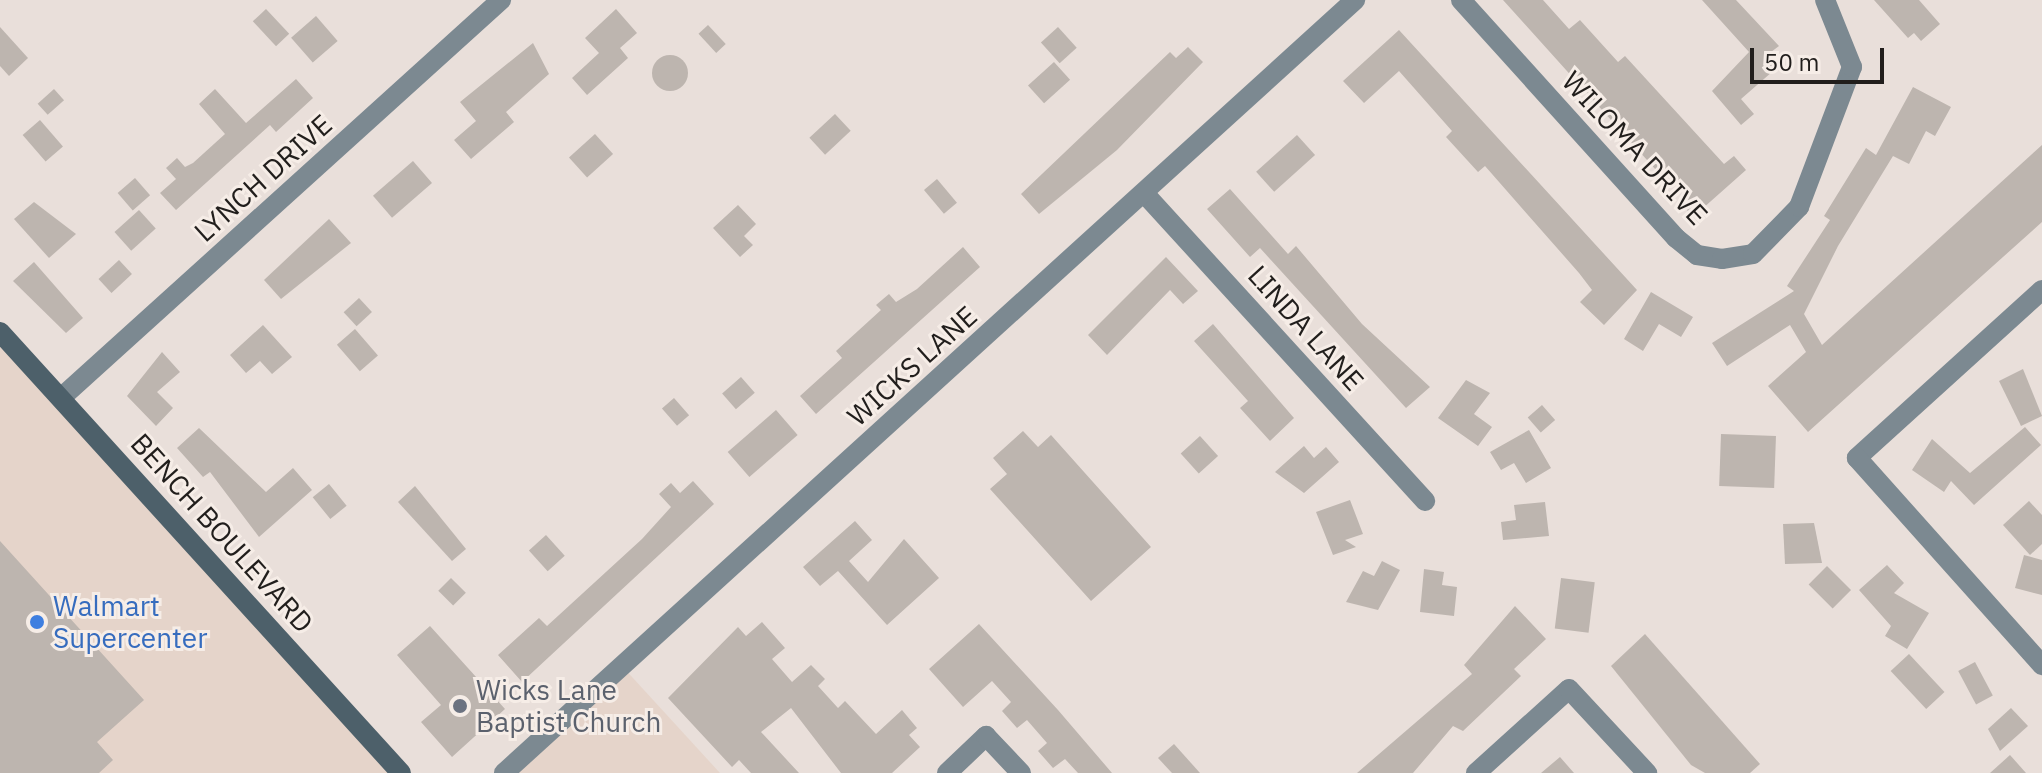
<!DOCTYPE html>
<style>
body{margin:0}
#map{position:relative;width:2042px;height:773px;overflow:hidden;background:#e9dfda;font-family:"IBM Plex Sans",sans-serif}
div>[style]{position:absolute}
.built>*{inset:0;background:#e5d4ca}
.building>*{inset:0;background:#bdb5af;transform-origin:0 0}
.round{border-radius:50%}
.minor>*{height:20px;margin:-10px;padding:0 10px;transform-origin:10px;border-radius:10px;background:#7c8991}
.tertiary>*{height:20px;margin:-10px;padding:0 10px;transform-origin:10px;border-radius:10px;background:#7c8991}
.secondary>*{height:20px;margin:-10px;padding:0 10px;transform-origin:10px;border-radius:10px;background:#4d606a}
.dots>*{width:22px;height:22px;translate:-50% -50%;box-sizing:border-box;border:4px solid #f6ede7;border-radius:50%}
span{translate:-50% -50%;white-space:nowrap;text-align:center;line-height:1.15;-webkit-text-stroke:6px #f6ede7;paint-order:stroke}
.street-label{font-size:28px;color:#211e1c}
.shop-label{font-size:28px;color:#366cbe}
.left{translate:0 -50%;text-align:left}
.worship-label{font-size:28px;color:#5b616d}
.scale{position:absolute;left:1750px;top:48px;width:134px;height:36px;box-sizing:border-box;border:4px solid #211e1c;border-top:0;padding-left:10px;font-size:24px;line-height:28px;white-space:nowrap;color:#211e1c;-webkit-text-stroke:6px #f6ede7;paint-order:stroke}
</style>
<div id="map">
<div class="built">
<div style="clip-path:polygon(0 336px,401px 773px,0 773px)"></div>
<div style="clip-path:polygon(622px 666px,720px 773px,504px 773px)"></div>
</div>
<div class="building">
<div style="clip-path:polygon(1503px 0,1543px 0,1569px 29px,1580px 20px,1618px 62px,1625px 56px,1724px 164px,1734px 156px,1746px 170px,1693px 217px,1681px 203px,1690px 195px,1671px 174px,1665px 180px)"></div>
<div style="clip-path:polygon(1702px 0,1736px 0,1779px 46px,1771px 52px,1781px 64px,1741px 99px,1754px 114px,1741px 125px,1712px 91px,1749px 52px)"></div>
<div style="clip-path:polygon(1874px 0,1919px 0,1940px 24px,1921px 41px,1914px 33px,1908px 38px)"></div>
<div style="left:266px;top:9px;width:34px;height:18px;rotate:47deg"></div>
<div style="clip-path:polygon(616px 9px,637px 33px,620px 48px,628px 58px,587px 95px,572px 78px,599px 53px,585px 38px)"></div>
<div style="left:316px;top:16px;width:33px;height:33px;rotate:49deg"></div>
<div style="left:708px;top:25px;width:26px;height:13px;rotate:47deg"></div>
<div style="clip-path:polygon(0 27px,28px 58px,9px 76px,0 66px)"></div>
<div style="left:1058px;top:27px;width:28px;height:23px;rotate:48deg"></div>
<div style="clip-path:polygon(1399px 30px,1637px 290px,1604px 325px,1580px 302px,1592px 290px,1579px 273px,1485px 166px,1478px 172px,1446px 137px,1452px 131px,1399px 71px,1364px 103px,1343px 81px)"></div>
<div style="clip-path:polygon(533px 43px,549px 74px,506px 112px,514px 122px,471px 159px,454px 140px,476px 121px,460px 102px)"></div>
<div style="clip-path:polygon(1188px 47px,1203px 62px,1117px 150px,1039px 214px,1021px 194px,1170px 52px,1176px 58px)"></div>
<div class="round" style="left:652px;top:55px;width:36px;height:36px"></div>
<div style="left:1054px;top:62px;width:24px;height:35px;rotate:48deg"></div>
<div style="clip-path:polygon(296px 79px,313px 98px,276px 132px,270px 125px,176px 210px,160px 193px,176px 179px,166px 168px,177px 158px,185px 167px,193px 163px,225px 134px,199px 104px,215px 89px,246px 123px)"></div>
<div style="clip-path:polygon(1913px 87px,1951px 107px,1935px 136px,1926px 131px,1909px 164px,1893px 156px,1838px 246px,1804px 314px,1822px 345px,2042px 145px,2042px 222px,1808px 432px,1768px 386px,1806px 352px,1790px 325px,1727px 366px,1712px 343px,1794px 291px,1787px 286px,1830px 220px,1824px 216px,1866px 148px,1876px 155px)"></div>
<div style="left:54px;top:89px;width:15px;height:22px;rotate:48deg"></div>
<div style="left:835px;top:114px;width:23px;height:35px;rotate:47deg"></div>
<div style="left:40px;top:120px;width:35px;height:23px;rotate:49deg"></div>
<div style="left:595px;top:134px;width:27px;height:35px;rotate:48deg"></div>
<div style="left:1297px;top:135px;width:27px;height:55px;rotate:48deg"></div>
<div style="left:413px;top:161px;width:29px;height:53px;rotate:49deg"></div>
<div style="left:135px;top:178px;width:23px;height:23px;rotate:49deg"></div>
<div style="left:937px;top:179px;width:31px;height:17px;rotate:50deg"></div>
<div style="clip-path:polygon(1230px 189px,1288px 254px,1296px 246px,1362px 324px,1430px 387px,1406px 408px,1260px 248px,1250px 257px,1207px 209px)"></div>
<div style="clip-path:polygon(34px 202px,76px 234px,49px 258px,14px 219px)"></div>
<div style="clip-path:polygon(738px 205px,756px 224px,744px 236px,753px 245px,740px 257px,713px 228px)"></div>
<div style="left:139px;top:210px;width:25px;height:33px;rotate:48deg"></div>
<div style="clip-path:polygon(329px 219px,351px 243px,281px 299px,264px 280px)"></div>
<div style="clip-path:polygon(963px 247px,980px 267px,816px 414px,800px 396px,842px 358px,836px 351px,881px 310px,876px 305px,889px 294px,896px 302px,917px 289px)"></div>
<div style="clip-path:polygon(1166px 257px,1198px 291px,1183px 304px,1170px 290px,1107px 355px,1088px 335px)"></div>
<div style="left:119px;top:260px;width:19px;height:28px;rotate:47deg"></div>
<div style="clip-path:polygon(34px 262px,83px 318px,66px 333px,13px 281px)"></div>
<div style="clip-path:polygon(1651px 292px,1693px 317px,1681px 337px,1659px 324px,1643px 351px,1624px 339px)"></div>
<div style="left:359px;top:298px;width:19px;height:21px;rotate:47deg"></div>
<div style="clip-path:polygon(1213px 324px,1294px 418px,1270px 441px,1240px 408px,1248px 401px,1194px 341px)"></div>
<div style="clip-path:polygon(263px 325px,292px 357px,272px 374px,260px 361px,246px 373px,230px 355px)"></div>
<div style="left:355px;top:329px;width:35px;height:24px;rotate:49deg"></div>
<div style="clip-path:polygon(162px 352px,180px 372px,157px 392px,173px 408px,156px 426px,127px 396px)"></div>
<div style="clip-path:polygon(2023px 369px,2042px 416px,2021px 426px,1999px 381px)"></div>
<div style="left:741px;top:377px;width:21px;height:25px;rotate:49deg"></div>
<div style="clip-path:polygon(1466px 380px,1490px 393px,1474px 414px,1492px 427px,1478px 446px,1438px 418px)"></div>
<div style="left:674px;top:398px;width:23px;height:16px;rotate:49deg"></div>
<div style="left:1542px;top:405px;width:20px;height:19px;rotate:49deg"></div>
<div style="left:776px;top:410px;width:33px;height:64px;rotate:49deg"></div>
<div style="clip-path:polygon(2025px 427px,2041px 445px,1974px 505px,1951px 481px,1944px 492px,1912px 470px,1932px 439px,1970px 473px)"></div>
<div style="clip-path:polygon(199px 428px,266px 492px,293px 468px,312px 490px,259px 537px,210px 472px,203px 477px,177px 448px)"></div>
<div style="clip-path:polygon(1529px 430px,1551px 468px,1526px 483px,1514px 463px,1501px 470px,1490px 452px)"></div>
<div style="clip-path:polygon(1023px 431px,1038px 447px,1051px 435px,1151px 547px,1091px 601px,990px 489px,1007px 474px,993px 458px)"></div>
<div style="left:1721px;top:434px;width:55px;height:52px;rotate:2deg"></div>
<div style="left:1200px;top:436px;width:27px;height:26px;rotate:48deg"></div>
<div style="clip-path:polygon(1304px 446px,1314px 458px,1326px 447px,1339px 462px,1304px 493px,1275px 472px)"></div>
<div style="clip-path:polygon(693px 481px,714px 504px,522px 682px,498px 655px,539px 618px,547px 626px,642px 539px,671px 507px,659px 494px,671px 483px,680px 493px)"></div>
<div style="left:329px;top:484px;width:28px;height:21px;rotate:51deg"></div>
<div style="clip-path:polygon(415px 486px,466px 549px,452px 561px,398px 502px)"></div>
<div style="clip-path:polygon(1350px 500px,1363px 534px,1345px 540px,1356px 547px,1333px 555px,1316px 512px)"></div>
<div style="clip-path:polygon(2029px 501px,2042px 515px,2042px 544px,2030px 555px,2003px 525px)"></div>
<div style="clip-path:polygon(1545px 502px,1549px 536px,1503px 540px,1501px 522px,1516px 520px,1514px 505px)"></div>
<div style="clip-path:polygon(855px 521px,872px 540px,849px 561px,868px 582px,904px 539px,939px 578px,887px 625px,838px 571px,820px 586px,803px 567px)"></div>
<div style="clip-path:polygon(1814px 523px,1822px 563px,1785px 564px,1783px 524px)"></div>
<div style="left:546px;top:535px;width:28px;height:23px;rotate:48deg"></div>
<div style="clip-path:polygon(0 541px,144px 700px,97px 742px,113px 760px,99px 773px,0 773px)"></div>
<div style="clip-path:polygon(2024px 555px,2042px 560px,2042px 595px,2015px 588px)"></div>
<div style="clip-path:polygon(1382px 561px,1400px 570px,1378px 610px,1346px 602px,1363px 571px,1374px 576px)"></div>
<div style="clip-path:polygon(1887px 565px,1904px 583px,1894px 593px,1929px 613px,1907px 649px,1885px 636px,1891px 626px,1859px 590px)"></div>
<div style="left:1827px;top:566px;width:34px;height:26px;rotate:45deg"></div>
<div style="clip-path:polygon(1424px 569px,1444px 572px,1442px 585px,1457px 587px,1454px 616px,1420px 612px)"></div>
<div style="left:451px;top:578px;width:21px;height:18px;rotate:45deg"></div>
<div style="left:1561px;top:578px;width:34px;height:51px;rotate:7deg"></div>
<div style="clip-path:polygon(1515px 606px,1546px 639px,1514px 669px,1521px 676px,1463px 731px,1453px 726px,1413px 773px,1357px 773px,1472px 674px,1464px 665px)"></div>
<div style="clip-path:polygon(762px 622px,785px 648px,772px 659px,792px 682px,811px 665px,825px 679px,818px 686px,838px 708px,845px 701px,876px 734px,902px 710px,917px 728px,909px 735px,920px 747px,892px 773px,841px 773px,791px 708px,761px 732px,799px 773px,751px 773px,739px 760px,732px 767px,668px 698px,738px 627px,746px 636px)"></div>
<div style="clip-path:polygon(979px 624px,1058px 710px,1112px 773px,1078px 773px,1065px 759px,1053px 768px,1038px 751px,1047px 743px,1027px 720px,1017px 728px,1002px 711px,1011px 702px,992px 681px,963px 707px,929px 669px)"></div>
<div style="clip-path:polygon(430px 626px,505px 709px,452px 757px,421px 722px,441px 705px,397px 655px)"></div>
<div style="clip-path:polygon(1645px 634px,1760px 764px,1750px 773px,1705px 773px,1691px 765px,1611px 666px)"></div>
<div style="left:1909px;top:654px;width:52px;height:25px;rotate:47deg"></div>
<div style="left:1975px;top:662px;width:38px;height:19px;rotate:62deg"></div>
<div style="clip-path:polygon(2011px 708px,2028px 726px,2000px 751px,1988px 729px)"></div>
<div style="clip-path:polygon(1174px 744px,1200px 773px,1172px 773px,1158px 758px)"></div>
<div style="clip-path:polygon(2010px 755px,2026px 773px,1990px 773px)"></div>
<div style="clip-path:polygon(1560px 757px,1574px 773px,1541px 773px)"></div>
</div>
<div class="minor">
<div style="left:1461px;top:0;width:321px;rotate:47.9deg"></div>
<div style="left:1676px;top:238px;width:27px;rotate:39deg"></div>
<div style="left:1697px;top:255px;width:25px;rotate:9deg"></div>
<div style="left:1722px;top:259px;width:31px;rotate:-9deg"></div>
<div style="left:1753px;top:254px;width:66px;rotate:-45.6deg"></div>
<div style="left:1799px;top:207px;width:150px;rotate:-69.3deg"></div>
<div style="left:1852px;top:67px;width:72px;rotate:-111.9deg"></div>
<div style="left:1144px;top:193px;width:417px;rotate:47.6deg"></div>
<div style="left:2042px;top:290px;width:250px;rotate:137.8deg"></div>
<div style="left:1857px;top:458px;width:278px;rotate:48.2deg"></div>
<div style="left:62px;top:397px;width:592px;rotate:-42.12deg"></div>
<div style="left:947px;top:773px;width:54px;rotate:-43.5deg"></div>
<div style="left:986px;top:736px;width:51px;rotate:46.6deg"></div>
<div style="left:1476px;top:773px;width:125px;rotate:-42.1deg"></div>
<div style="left:1569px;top:689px;width:115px;rotate:47.1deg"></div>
</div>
<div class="tertiary">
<div style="left:504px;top:773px;width:1150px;rotate:-42.25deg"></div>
</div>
<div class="secondary">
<div style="left:0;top:332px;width:596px;rotate:47.72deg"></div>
</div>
<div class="dots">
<div style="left:37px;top:622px;background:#3f7fe0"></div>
<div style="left:460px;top:706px;background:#6b7280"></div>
</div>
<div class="street-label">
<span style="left:1635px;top:148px;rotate:47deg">WILOMA DRIVE</span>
<span style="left:263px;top:178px;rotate:-42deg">LYNCH DRIVE</span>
<span style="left:1306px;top:328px;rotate:48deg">LINDA LANE</span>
<span style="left:912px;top:366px;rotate:-42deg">WICKS LANE</span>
<span style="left:222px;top:533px;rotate:48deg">BENCH BOULEVARD</span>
</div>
<div class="shop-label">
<span class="left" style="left:53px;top:622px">Walmart<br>Supercenter</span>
</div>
<div class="worship-label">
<span class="left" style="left:476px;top:706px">Wicks Lane<br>Baptist Church</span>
</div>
<div class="scale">50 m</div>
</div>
